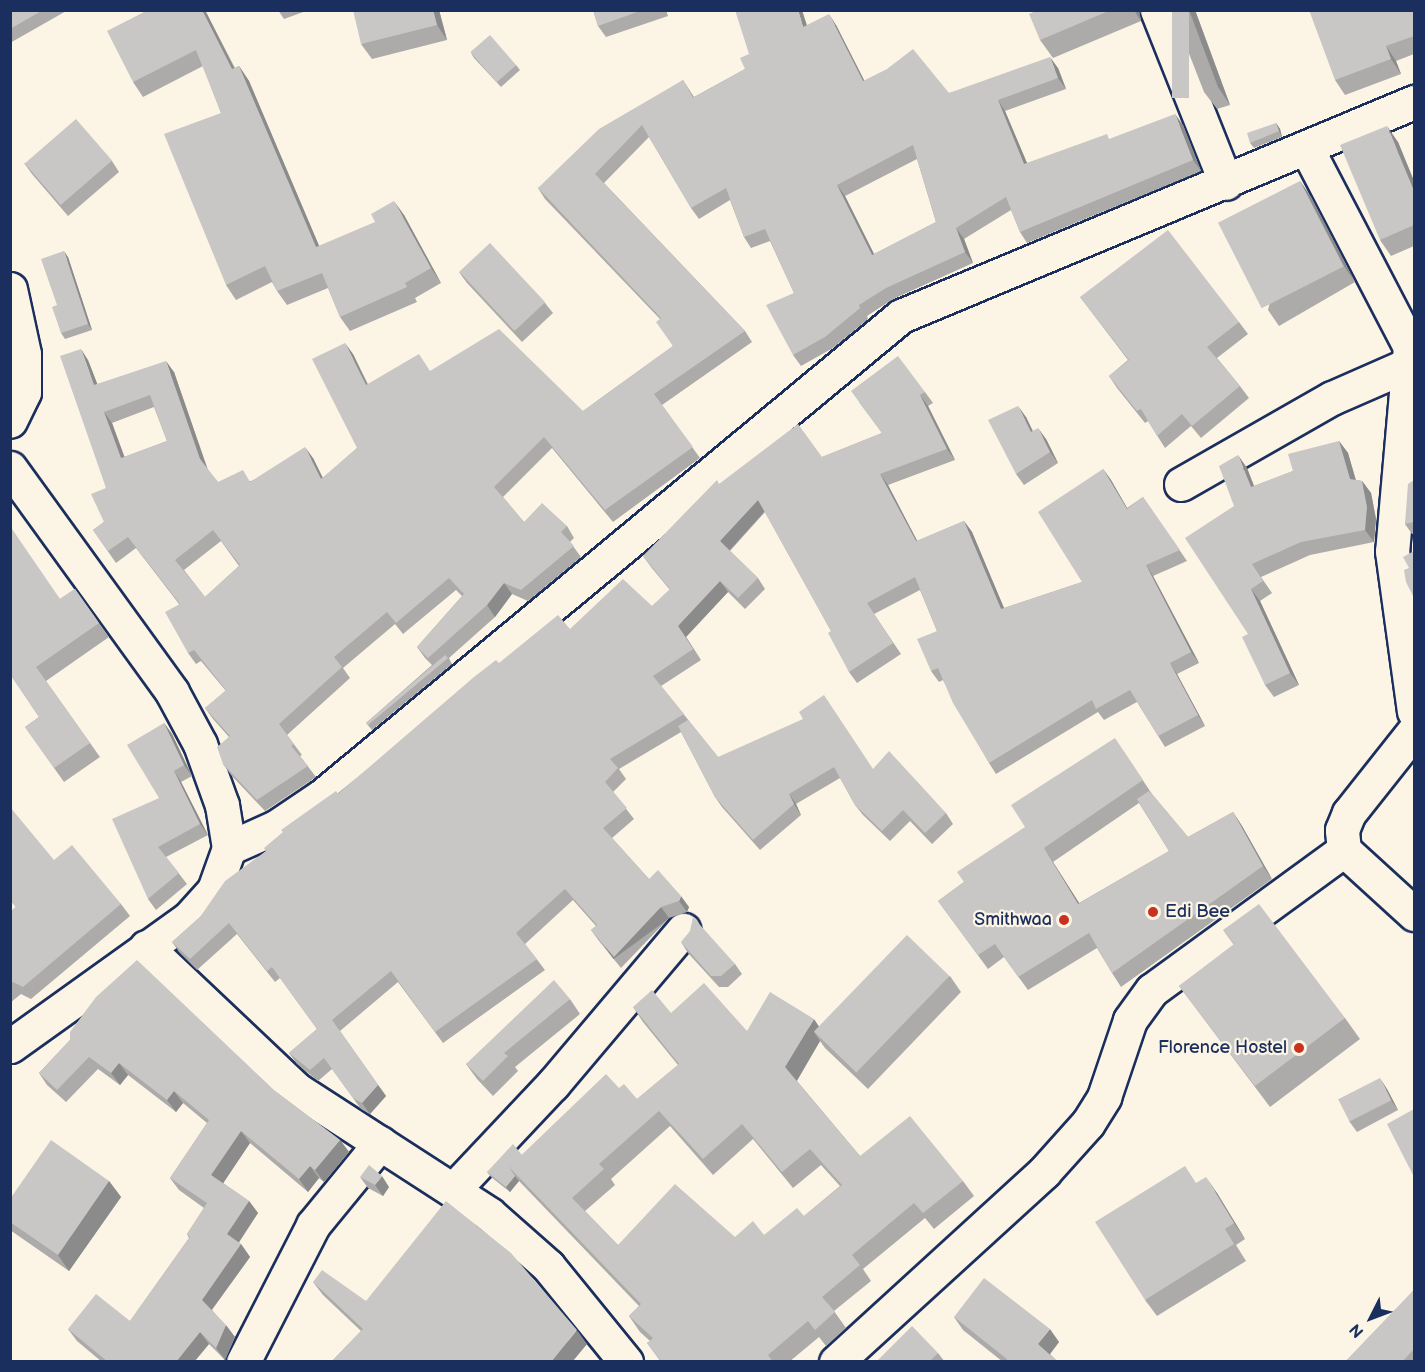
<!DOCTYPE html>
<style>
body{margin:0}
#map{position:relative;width:1425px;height:1372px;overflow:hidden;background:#fcf5e5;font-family:"Balsamiq Sans",sans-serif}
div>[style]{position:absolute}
.roads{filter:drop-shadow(2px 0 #1b2f5e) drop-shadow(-2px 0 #1b2f5e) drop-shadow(0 2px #1b2f5e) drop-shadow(0 -2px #1b2f5e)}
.minor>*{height:33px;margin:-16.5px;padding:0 16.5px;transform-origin:16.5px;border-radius:16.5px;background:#fcf5e5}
.wall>*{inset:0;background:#acabaa}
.shaded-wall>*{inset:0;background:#8c8b8b;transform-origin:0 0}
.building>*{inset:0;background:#c8c7c6;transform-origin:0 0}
.dots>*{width:16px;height:16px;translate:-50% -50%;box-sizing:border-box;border:3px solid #fcf5e5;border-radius:50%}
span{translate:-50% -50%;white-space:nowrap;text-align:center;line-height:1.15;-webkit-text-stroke:4.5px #fcf5e5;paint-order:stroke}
.poi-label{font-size:18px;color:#1b2f5e}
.left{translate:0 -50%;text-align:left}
.right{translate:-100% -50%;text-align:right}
.frame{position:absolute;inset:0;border:12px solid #1b2f5e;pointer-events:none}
.north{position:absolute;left:1341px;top:1288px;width:60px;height:60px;-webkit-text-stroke:4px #fcf5e5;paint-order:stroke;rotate:228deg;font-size:16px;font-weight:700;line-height:24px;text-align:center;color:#1b2f5e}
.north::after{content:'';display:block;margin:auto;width:21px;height:27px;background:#1b2f5e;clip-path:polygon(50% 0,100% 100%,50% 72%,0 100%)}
</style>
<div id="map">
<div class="roads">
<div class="minor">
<div style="left:1157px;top:10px;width:186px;rotate:68.3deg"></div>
<div style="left:1307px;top:149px;width:223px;rotate:62.5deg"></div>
<div style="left:1410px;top:347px;width:205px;rotate:95deg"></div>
<div style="left:1392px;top:551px;width:162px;rotate:82.2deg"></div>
<div style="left:10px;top:289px;width:66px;rotate:77.8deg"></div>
<div style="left:24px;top:354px;width:38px;rotate:90deg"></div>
<div style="left:24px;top:392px;width:32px;rotate:116deg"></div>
<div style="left:10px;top:468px;width:276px;rotate:54.1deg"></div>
<div style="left:172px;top:692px;width:59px;rotate:61.7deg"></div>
<div style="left:200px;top:744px;width:65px;rotate:70.2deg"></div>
<div style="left:222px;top:805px;width:44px;rotate:80.8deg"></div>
<div style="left:229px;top:848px;width:45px;rotate:109.7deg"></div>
<div style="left:214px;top:890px;width:38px;rotate:132deg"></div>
<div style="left:189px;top:918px;width:220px;rotate:144.4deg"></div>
<div style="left:1181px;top:484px;width:174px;rotate:-29.7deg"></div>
<div style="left:1332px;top:398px;width:82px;rotate:-23.7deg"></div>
<div style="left:229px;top:848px;width:51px;rotate:-24.1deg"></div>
<div style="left:276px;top:827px;width:55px;rotate:-34deg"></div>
<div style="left:322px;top:796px;width:752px;rotate:-39.66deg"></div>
<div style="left:901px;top:316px;width:556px;rotate:-22.64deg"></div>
<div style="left:1344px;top:850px;width:95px;rotate:42.4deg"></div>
<div style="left:146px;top:947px;width:207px;rotate:43.4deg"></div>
<div style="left:296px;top:1089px;width:230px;rotate:32.9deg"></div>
<div style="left:489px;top:1214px;width:79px;rotate:41.4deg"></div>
<div style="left:548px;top:1266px;width:124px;rotate:50.9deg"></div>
<div style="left:453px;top:1190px;width:146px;rotate:-46.7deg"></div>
<div style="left:553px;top:1084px;width:202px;rotate:-49.8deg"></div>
<div style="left:243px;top:1362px;width:154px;rotate:-62.9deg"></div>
<div style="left:313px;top:1225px;width:106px;rotate:-50.7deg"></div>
<div style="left:836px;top:1362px;width:282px;rotate:-42.4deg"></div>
<div style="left:1044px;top:1172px;width:66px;rotate:-48.1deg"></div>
<div style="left:1088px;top:1123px;width:31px;rotate:-58deg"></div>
<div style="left:1104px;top:1097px;width:81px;rotate:-71.3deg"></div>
<div style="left:1130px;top:1020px;width:37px;rotate:-54deg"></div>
<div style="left:1152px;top:990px;width:238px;rotate:-36.1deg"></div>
<div style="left:1344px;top:850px;width:20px;rotate:-96deg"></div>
<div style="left:1342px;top:830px;width:18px;rotate:-68deg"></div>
<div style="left:1349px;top:813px;width:105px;rotate:-51.6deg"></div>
</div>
</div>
<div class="wall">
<div style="clip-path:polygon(10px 10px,68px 10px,10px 43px)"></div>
<div style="clip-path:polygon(205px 10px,235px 68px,239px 66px,249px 81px,319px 246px,404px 215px,441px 283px,415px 298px,417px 302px,350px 331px,340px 317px,328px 288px,287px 305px,277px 291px,272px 282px,236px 300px,226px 285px,221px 113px,203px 66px,143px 97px,133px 82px)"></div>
<div style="clip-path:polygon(278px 10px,309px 10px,284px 19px)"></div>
<div style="clip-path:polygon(439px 10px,447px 40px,372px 59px,361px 44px)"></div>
<div style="clip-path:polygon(593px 10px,666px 10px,668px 16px,606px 37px,598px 26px)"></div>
<div style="clip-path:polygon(1038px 10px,1139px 10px,1141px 21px,1053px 58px,1040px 40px)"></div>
<div style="clip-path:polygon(1172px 10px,1195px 10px,1230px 105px,1217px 109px,1204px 92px)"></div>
<div style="clip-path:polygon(1414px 10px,1414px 54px,1396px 61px,1401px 74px,1345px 95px,1335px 80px)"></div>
<div style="clip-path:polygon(evenodd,807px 25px,836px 25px,864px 80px,949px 93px,1058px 68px,1066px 89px,1005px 111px,1027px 163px,1110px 139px,1183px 125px,1201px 171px,1027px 243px,1020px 232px,1011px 210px,964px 239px,973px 263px,893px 299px,867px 316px,868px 319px,833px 348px,801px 366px,793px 355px,794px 293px,770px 241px,751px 248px,744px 237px,730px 200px,699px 219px,691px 208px,649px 137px,604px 183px,745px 331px,752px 342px,662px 405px,700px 458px,613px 522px,552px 448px,503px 497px,524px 522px,567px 526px,574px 538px,570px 542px,581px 557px,528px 601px,512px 594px,495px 617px,449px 658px,452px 664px,372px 730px,366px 723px,432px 665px,425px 658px,417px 647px,462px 596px,456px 590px,403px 634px,395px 624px,343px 668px,350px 678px,287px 735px,302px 755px,300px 756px,316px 777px,265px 811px,231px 775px,223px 764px,229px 737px,213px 719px,205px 708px,226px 691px,201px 661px,196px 664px,188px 653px,179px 604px,136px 548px,116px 563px,93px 530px,104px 522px,106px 488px,88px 360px,97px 384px,174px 372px,207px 469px,218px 482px,251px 481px,313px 458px,323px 478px,357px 448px,353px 354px,368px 384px,431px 371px,583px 411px,673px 346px,660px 319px,545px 199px,538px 188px,683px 80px,694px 97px,745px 69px,807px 25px,917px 159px,936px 222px,874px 254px,845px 196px,917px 159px,807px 25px,154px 407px,167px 441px,124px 457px,112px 423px,154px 407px,807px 25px,221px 541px,239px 566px,205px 597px,184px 570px,221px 541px)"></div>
<div style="clip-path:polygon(471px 53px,516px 65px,520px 70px,501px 87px,474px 58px)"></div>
<div style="clip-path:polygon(1276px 123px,1280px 129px,1282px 137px,1254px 148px,1250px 143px)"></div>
<div style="clip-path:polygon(1398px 142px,1414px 181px,1414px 246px,1391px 256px,1380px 240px)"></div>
<div style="clip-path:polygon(112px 161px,119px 172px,68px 216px,32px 174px,24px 163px)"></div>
<div style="clip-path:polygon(1300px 181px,1311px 197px,1355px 282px,1279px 326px,1268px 310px)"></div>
<div style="clip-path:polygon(68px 257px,92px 330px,65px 339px,61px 333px,57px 305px)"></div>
<div style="clip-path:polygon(459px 272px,545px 303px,553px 313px,522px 342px,467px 283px)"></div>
<div style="clip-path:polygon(1080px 297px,1239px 322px,1248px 334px,1217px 358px,1240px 386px,1249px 398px,1201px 438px,1191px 426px,1165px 448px,1148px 421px,1145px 423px,1117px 388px,1109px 376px,1128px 360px)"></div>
<div style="clip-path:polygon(925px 392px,933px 403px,928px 406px,955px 460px,888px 485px,917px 541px,964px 521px,972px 532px,1004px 608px,1082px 582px,1103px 469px,1111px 480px,1127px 508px,1143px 497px,1187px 561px,1153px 576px,1199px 663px,1177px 674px,1205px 726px,1165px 747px,1137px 702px,1104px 720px,1098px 712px,996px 774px,989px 763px,943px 680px,939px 682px,931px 671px,937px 631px,920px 590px,874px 614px,901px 654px,857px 683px,849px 672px,831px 631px,765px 512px,730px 551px,758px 578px,765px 589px,745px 609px,728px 592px,686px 637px,701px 660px,661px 686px,718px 757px,873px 769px,946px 813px,953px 824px,932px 844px,910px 821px,890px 841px,863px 815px,855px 805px,840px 778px,796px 804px,801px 815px,760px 850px,722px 807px,715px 797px,681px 732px,619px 769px,626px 779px,613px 792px,634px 819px,612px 838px,649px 879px,689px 907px,687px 912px,669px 918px,621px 968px,599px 941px,591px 930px,596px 926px,573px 900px,525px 944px,545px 970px,443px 1043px,398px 982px,340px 1031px,386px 1096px,370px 1114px,361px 1109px,332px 1069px,318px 1081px,297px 1064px,289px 1053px,317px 1029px,280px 978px,275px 982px,237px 934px,197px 970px,180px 953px,172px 942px,200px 917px,266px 851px,499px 663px,570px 629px,652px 606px,670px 590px,651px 567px,643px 556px,719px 484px,822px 457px,882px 433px,859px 402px)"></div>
<div style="clip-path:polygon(1026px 417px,1033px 431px,1046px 439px,1058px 463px,1024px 485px,1016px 474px)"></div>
<div style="clip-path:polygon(1339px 441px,1348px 453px,1356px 480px,1362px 481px,1371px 493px,1376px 519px,1374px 542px,1310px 555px,1261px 577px,1272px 593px,1260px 601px,1299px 685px,1274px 697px,1265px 685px,1248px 634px,1234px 506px,1247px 468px,1254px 486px,1293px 471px)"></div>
<div style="clip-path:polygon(1414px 480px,1414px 534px,1412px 534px,1405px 524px)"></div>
<div style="clip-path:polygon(75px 589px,109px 637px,46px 681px,100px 757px,64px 782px,25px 727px,39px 717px,10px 674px,60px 599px)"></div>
<div style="clip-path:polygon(164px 723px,172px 734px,192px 776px,181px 782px,208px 835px,166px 857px,187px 884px,156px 910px,148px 899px,159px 798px)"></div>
<div style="clip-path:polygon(evenodd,1124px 752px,1152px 794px,1188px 837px,1233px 812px,1242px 826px,1272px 879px,1121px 987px,1112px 973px,1097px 948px,1028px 990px,1004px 957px,988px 969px,938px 901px,964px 882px,1124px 752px,1139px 803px,1169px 851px,1079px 903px,1053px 862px,1139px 803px)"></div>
<div style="clip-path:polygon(54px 860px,121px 904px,130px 916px,31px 999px,21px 994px,10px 1003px,10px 912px,16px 907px,10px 900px,12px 894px)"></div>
<div style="clip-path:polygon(1223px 930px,1345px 1018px,1360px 1039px,1270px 1107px,1179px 986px,1234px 945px)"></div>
<div style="clip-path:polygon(681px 942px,735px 964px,742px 974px,728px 987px,719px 987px,688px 953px)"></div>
<div style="clip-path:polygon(evenodd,950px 976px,961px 992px,868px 1089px,825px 1048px,820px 1041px,797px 1081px,860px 1156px,963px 1181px,974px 1196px,934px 1229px,925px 1218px,863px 1269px,871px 1281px,834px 1311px,846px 1328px,826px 1346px,819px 1337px,789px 1362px,661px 1362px,647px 1343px,650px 1341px,640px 1332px,629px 1316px,639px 1306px,519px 1181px,510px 1192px,491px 1177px,487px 1172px,522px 1155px,619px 1088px,637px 1099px,678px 1065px,643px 1022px,633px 1007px,671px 1013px,747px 1031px,819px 1027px,950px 976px,670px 1126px,713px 1175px,753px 1139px,793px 1188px,821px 1165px,840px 1186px,804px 1216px,764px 1235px,735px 1237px,618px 1245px,585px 1211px,615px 1185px,611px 1179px,670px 1126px)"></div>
<div style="clip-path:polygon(570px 999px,580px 1014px,515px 1067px,518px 1071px,493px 1096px,477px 1079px,466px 1064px)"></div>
<div style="clip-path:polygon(70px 1040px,275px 1091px,340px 1140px,349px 1152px,324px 1182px,319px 1178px,308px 1192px,250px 1143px,223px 1183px,249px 1201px,258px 1213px,238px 1242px,241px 1244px,250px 1257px,212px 1310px,235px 1337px,225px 1360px,209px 1344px,194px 1362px,102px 1362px,77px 1341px,68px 1329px,130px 1321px,189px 1238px,187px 1234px,204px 1208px,179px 1190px,170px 1178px,207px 1123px,183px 1103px,176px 1112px,128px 1075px,120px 1085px,98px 1069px,66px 1102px,47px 1085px,39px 1073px)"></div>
<div style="clip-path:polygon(1387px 1089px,1398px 1110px,1357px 1132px,1349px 1121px)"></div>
<div style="clip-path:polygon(360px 1177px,389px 1187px,383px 1196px,368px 1188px)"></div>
<div style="clip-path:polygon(109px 1181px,121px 1197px,69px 1271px,10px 1230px,10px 1199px)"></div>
<div style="clip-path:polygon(1197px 1183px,1217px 1193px,1245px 1239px,1236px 1245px,1246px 1261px,1157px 1316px,1145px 1300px)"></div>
<div style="clip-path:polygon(313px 1282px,366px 1301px,587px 1344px,572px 1362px,331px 1362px,361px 1331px,323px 1295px)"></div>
<div style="clip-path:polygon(1414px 1290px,1414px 1362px,1345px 1362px)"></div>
<div style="clip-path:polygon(954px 1317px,1059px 1342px,1050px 1354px,1058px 1362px,1003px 1362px,963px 1330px)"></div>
<div style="clip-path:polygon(938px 1353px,945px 1362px,876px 1362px)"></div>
</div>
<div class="shaded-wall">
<div style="clip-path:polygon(202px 10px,205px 10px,242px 84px,232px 69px)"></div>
<div style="clip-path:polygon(433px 10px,439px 10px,447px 40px,437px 25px)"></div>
<div style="clip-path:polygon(798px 10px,802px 10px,811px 38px,803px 27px)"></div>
<div style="clip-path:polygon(1134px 10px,1139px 10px,1141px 21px)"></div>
<div style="clip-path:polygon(1189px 10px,1195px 10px,1230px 105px,1218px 87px)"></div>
<div style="clip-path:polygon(829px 14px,836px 25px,870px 92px,863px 81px)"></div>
<div style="clip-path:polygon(1386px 46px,1396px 61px,1401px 74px,1391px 59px)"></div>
<div style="clip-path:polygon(1050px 57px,1058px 68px,1066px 89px,1058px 78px)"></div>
<div style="clip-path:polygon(239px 66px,249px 81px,326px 262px,316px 247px)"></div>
<div style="clip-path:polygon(998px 100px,1005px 111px,1032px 175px,1024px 164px)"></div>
<div style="clip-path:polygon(1175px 114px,1183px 125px,1201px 171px,1193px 160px)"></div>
<div style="clip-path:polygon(1276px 123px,1280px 129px,1282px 137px,1279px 131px)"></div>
<div style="clip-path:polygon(1387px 126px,1398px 142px,1414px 181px,1414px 191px)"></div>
<div style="clip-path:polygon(1300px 181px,1311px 197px,1355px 282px,1344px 266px)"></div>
<div style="clip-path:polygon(837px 185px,845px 196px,880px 266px,872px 255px)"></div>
<div style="clip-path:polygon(394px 201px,404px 215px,441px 283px,431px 268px)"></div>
<div style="clip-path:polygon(956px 228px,964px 239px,973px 263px,965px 252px)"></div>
<div style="clip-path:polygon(64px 251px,68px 257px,92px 330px,88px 324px)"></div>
<div style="clip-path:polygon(345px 343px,353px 354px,373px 397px,366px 385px)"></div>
<div style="clip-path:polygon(81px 349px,88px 360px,102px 396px,94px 385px)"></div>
<div style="clip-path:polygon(166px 361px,174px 372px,208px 470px,200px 459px)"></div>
<div style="clip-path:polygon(920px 395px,928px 406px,955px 460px,947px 449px)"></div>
<div style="clip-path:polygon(1018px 406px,1026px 417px,1038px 443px,1031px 432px)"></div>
<div style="clip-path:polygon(104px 412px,112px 423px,129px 469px,121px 458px)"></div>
<div style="clip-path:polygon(1038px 428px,1046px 439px,1058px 463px,1050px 452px)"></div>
<div style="clip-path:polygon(1339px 441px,1348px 453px,1359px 492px,1350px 479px)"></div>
<div style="clip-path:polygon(305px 447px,313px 458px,329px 491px,321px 479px)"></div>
<div style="clip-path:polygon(1238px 455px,1247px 468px,1259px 499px,1251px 487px)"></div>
<div style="clip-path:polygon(1103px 469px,1111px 480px,1134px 520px,1127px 509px)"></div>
<div style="clip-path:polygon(880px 474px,888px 485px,923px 552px,916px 541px)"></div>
<div style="clip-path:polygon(1362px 481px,1371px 493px,1376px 519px,1374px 542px,1365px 530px)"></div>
<div style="clip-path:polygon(758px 500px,765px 511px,728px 552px,720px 541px)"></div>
<div style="clip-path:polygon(964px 521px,972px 532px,1009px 620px,1001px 609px)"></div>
<div style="clip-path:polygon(1146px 565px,1153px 576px,1199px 663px,1191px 652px)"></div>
<div style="clip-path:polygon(720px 581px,728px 592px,686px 637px,701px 660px,678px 626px)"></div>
<div style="clip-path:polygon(504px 583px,512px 594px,495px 617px,487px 605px)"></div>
<div style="clip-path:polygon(1251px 589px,1260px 601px,1299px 685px,1290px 673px)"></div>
<div style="clip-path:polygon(1170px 663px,1177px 674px,1205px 726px,1198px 715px)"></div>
<div style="clip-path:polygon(164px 723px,172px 734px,192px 776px,184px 765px)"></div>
<div style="clip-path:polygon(174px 771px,181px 782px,208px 835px,200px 824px)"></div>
<div style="clip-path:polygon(789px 794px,796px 804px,801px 815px,794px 804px)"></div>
<div style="clip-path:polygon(1233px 812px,1242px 826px,1272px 879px,1263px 866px)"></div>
<div style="clip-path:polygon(1044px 848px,1053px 862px,1088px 917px,1078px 904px)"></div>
<div style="clip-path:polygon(681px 896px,689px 907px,687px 912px,679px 901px)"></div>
<div style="left:661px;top:907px;width:14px;height:69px;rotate:54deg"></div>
<div style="clip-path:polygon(814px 1019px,824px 1034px,814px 1032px,820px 1041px,796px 1082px,785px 1067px)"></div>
<div style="clip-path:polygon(119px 1063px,128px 1075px,120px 1085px,111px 1073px)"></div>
<div style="clip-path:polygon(1380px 1078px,1387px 1089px,1398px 1110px,1391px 1100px)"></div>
<div style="clip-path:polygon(378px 1085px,386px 1096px,370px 1114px,362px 1103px)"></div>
<div style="clip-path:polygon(174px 1091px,183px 1103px,176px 1112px,167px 1100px)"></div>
<div style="clip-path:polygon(241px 1131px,250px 1143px,220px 1188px,211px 1175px)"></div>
<div style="clip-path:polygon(340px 1140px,349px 1152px,324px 1182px,315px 1170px)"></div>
<div style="clip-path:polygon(310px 1166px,319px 1178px,308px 1192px,299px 1179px)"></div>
<div style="clip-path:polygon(382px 1176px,389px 1187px,383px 1196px,375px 1185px)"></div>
<div style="clip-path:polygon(515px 1176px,519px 1181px,510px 1192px,506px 1187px)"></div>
<div style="clip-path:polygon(1206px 1177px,1217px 1193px,1245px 1239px,1234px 1223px)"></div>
<div style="clip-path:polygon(109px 1181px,121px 1197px,69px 1271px,58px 1255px)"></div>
<div style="clip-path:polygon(249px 1201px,258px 1213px,236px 1247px,227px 1234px)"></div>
<div style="clip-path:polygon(241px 1244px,250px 1257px,210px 1312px,202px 1300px)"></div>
<div style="clip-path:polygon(226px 1325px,235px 1337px,225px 1360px,216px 1348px)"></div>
<div style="clip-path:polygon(1050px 1329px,1059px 1342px,1047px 1358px,1038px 1344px)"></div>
<div style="clip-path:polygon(577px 1330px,587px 1344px,572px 1362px,551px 1362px)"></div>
<div style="clip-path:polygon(200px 1332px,209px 1344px,194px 1362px,176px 1362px)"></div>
</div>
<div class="building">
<div style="clip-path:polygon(10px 10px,43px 10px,10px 29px)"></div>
<div style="clip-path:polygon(148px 10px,202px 10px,232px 69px,239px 66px,316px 247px,375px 222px,371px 214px,394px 201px,431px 268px,405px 283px,407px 287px,340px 317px,322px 273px,277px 291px,265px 266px,226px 285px,164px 134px,221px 113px,196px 50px,133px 82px,107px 31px)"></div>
<div style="clip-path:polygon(353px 10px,433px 10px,437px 25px,361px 44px)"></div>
<div style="clip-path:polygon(593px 10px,643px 10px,598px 26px)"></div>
<div style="clip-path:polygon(evenodd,735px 10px,798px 10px,803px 27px,829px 14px,863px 81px,887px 69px,913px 49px,949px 93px,1050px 57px,1058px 78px,998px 100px,1024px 164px,1107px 134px,1109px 139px,1175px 114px,1193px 160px,1020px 232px,1006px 197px,956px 228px,965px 252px,886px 288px,859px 305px,860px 308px,825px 337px,793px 355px,766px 305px,794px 293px,765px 229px,744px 237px,726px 188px,691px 208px,642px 125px,595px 174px,745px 331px,654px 394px,693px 447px,605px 510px,544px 437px,494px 487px,524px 522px,542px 503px,567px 526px,561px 532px,574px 546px,521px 590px,504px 583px,487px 605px,428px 658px,417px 647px,464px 594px,449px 578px,396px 623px,387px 612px,334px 657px,342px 667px,279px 724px,294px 744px,291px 746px,308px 766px,257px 800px,223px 764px,217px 747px,230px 736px,205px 708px,226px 690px,194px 650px,188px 653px,165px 612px,180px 604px,128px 537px,108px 551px,93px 530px,104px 522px,91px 494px,106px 488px,60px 356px,81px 349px,94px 385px,166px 361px,200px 459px,218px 482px,243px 470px,250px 482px,305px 447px,321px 479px,357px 448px,312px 359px,345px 343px,366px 385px,419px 354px,430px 371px,499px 329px,583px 411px,673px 346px,656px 322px,661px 318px,538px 188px,599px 129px,683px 80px,693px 98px,745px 69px,740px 58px,749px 54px,735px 10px,913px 145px,936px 222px,872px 255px,837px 185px,913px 145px,735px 10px,150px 395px,167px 441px,121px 458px,104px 412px,150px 395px,735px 10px,213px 530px,240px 565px,205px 597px,175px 560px,213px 530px)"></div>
<div style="clip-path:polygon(1038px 10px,1111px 10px,1040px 40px,1029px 14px)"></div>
<div style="left:1172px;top:10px;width:17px;height:88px"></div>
<div style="clip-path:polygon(1309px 10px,1414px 10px,1414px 36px,1386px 46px,1391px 59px,1335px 80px)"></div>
<div style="left:490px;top:35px;width:40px;height:26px;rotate:49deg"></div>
<div style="left:76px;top:119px;width:55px;height:68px;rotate:49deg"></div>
<div style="clip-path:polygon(1276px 123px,1279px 131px,1250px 143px,1247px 133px)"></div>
<div style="clip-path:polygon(1387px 126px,1414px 191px,1414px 225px,1380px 240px,1340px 145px)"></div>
<div style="left:1300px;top:181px;width:96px;height:92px;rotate:63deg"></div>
<div style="clip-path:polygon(1168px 230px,1239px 322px,1207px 347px,1240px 386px,1192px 426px,1182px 414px,1157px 436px,1141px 409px,1137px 411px,1109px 376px,1129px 360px,1080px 297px)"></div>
<div style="left:490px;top:243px;width:81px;height:42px;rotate:47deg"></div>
<div style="clip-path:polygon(64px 251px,88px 324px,61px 333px,52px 307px,57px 305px,41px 259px)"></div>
<div style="clip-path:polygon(898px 356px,925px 392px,920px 395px,947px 449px,880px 474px,916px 541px,964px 521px,1001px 609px,1082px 582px,1038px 512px,1103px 469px,1127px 509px,1143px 497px,1180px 550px,1146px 565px,1191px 652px,1170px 663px,1198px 715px,1158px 736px,1130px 690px,1096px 709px,1092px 700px,989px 763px,953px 703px,938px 668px,931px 671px,917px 639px,937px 631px,915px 577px,867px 603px,893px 643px,849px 672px,828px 633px,831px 631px,758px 500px,720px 541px,758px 578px,738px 598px,720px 581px,678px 626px,693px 649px,653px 676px,684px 714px,610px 759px,618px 768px,605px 782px,627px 808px,603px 828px,649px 879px,658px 870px,681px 896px,679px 901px,661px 907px,614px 957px,591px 930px,597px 925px,565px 889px,516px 933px,537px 959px,435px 1032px,391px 971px,332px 1020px,378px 1085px,362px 1103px,353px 1098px,324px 1058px,310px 1070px,289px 1053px,317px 1029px,272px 967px,267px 971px,229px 923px,190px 959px,172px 942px,200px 917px,225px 881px,266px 851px,264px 848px,283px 832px,281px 830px,336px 791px,338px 794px,474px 677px,496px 660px,499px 663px,558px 615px,570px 629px,623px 579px,652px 606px,670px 589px,643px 556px,717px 480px,719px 484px,798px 424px,822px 457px,882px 433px,851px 391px)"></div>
<div style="clip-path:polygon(1018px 406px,1031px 432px,1038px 428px,1050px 452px,1016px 474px,988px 420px)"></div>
<div style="clip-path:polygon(1339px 441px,1350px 479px,1362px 481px,1367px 507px,1365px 530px,1301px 542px,1252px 564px,1263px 581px,1251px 589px,1290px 673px,1265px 685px,1242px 637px,1248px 634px,1185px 538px,1234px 506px,1219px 466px,1238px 455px,1251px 487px,1293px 471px,1288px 454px)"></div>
<div style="clip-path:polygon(1414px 480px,1414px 522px,1405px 524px,1408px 484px)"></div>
<div style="clip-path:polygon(10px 526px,60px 599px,75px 589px,99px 623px,36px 667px,90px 743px,54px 768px,25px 727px,39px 717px,10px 674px)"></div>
<div style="clip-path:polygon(1414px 551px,1414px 598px,1406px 582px,1404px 570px,1409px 568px,1403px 557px)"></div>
<div style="clip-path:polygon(445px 655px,448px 658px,368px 725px,366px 723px)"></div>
<div style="clip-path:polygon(824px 695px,873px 769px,889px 751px,946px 813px,925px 833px,903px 810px,882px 831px,855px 805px,834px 767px,789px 794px,794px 804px,753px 840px,715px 797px,678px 726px,688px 720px,718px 757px,803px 719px,799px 712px)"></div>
<div style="clip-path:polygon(164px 723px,184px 765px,174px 771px,200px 824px,158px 847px,179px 873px,148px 899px,112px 819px,159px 798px,127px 745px)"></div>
<div style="clip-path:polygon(1115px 738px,1143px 780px,1044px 848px,1078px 904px,1169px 851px,1137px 799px,1149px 791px,1188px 837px,1233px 812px,1263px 866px,1112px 973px,1089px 933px,1018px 977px,995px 944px,978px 955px,938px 901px,964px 882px,957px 872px,1025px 827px,1011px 805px)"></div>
<div style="clip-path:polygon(10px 807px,54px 860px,72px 845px,121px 904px,23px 987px,13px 982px,10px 984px,10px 912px,16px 907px,10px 900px,10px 896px,12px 894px,10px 891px)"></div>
<div style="clip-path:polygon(1259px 904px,1345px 1018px,1255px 1086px,1179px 986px,1234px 944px,1223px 930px)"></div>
<div style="clip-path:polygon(693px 917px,735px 964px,721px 976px,711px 976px,681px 942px,690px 931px)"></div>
<div style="left:907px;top:935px;width:59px;height:134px;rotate:44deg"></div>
<div style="clip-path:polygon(137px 960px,275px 1091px,340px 1140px,315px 1170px,310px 1166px,299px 1179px,241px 1131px,211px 1175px,249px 1201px,227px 1234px,241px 1244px,202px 1300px,226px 1325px,216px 1348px,200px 1332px,176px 1362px,108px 1362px,68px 1329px,96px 1294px,130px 1321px,190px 1237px,187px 1234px,207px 1203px,170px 1178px,209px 1120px,174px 1091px,167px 1100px,119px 1063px,111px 1073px,89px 1057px,57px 1090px,39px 1073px,70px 1040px,70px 1032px,96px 997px)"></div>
<div style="clip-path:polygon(554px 980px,570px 999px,504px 1053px,508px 1056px,483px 1081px,466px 1064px)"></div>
<div style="clip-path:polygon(evenodd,704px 983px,747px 1031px,770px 992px,814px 1019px,785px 1067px,860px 1156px,910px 1116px,963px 1181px,923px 1213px,914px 1203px,852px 1255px,860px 1265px,822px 1297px,835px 1312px,815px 1330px,808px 1321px,768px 1355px,773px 1362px,662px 1362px,647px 1343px,653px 1338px,629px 1316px,641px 1304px,509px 1167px,606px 1074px,619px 1088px,624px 1084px,637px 1099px,679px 1064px,633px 1007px,652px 990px,671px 1013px,704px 983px,659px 1111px,703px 1159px,742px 1124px,782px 1172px,810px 1149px,842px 1185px,804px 1216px,797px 1208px,764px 1235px,753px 1221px,735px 1237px,675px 1184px,618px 1245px,572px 1198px,604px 1169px,599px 1164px,659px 1111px)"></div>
<div style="left:1380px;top:1078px;width:25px;height:47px;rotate:63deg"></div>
<div style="clip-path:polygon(1414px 1109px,1414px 1177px,1387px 1124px)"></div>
<div style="clip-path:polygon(51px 1140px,109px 1181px,58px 1255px,10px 1222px,10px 1199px)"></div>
<div style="clip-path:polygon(513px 1144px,522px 1155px,509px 1167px,515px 1176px,506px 1187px,487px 1172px)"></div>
<div style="clip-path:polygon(369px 1165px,382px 1176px,375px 1185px,360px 1177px)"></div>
<div style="clip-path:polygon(1185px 1166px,1196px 1183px,1206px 1177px,1234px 1223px,1225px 1229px,1234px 1244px,1145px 1300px,1095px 1222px)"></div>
<div style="clip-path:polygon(446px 1201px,511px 1253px,577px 1330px,551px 1362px,331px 1362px,363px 1329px,313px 1282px,322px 1270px,366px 1301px)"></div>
<div style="clip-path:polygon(984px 1278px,1050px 1329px,1038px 1344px,1058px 1362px,1005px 1362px,1007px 1359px,954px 1317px)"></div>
<div style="clip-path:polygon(1414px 1290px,1414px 1349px,1402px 1362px,1345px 1362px)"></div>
<div style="clip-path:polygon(912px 1326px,938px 1353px,929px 1362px,876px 1362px)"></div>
</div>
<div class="dots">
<div style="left:1153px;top:912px;background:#c8321e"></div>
<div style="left:1064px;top:920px;background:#c8321e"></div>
<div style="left:1299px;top:1048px;background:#c8321e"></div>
</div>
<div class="poi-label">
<span class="left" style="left:1165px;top:912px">Edi Bee</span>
<span class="right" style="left:1052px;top:920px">Smithwaa</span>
<span class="right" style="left:1287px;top:1048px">Florence Hostel</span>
</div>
<div class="frame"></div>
<div class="north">N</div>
</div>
